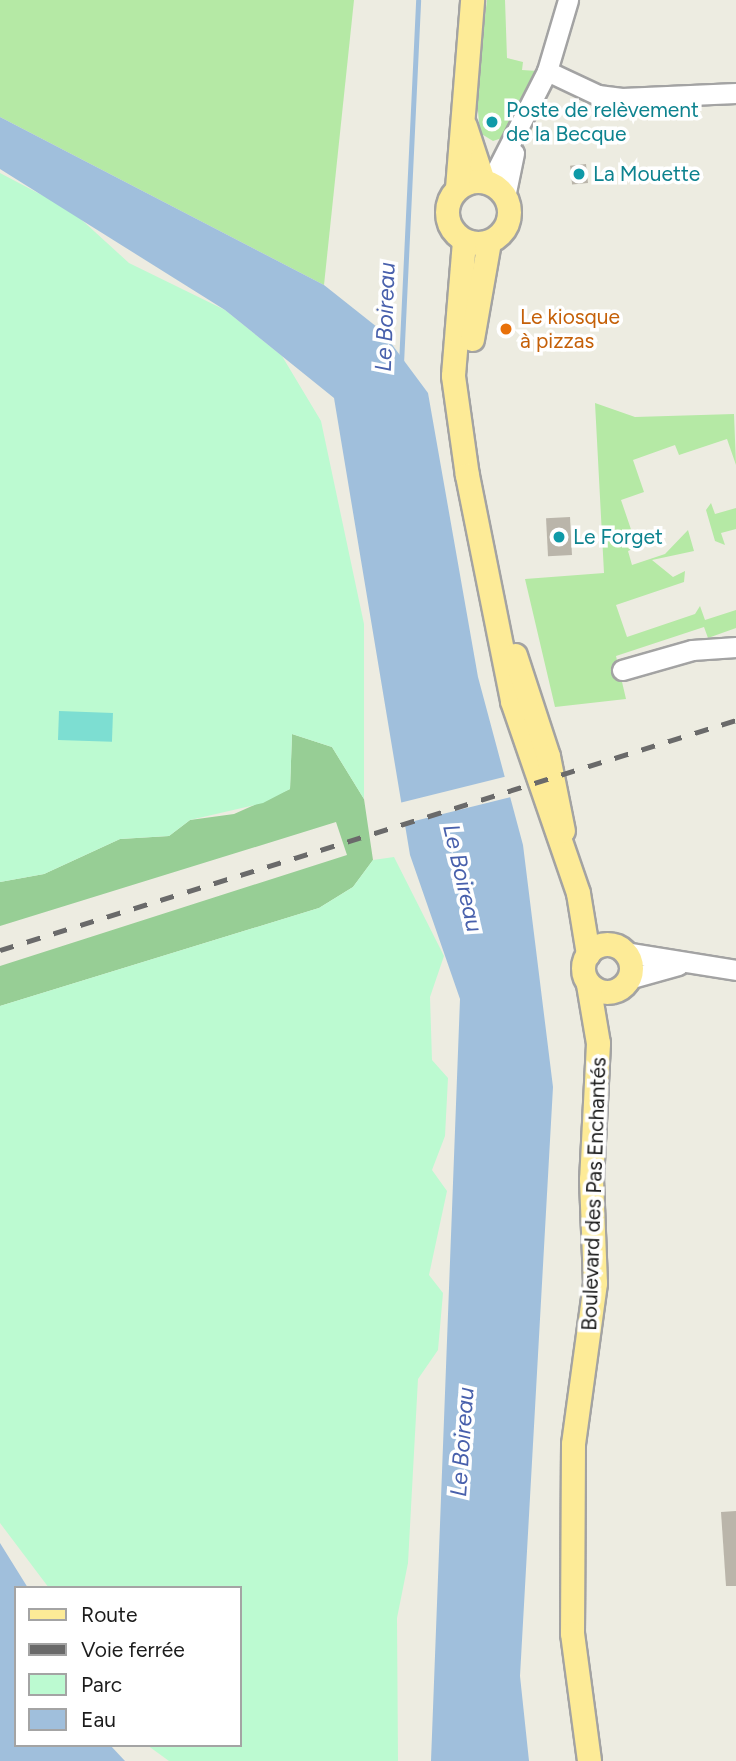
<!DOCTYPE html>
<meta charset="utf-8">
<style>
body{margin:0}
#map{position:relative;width:736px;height:1761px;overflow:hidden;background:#edece1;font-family:Figtree,sans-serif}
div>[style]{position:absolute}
.grass>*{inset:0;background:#b5e9a5}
.forest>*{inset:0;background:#97ce95}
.park>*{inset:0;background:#bcfad1}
.pitch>*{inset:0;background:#7dded2;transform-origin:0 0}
.water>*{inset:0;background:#a0bfdc}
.pier>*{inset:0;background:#edece1;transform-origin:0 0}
.stream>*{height:5px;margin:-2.5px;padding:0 2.5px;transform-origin:2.5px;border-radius:2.5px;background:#a0bfdc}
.building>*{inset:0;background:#bab5aa;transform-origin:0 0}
.roads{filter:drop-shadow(2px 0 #a3a3a3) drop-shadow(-2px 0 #a3a3a3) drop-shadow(0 2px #a3a3a3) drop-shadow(0 -2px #a3a3a3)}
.minor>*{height:19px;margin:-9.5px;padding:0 9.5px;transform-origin:9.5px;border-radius:9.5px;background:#fff}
.major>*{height:23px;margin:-11.5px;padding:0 11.5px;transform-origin:11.5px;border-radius:11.5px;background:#fdeb97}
.major>.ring{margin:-11.5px;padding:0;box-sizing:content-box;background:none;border:23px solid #fdeb97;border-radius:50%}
.rail>*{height:5px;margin-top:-2.5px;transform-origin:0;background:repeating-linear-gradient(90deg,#6a6a6a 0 14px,transparent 0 28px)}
.dots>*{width:19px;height:19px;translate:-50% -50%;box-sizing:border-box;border:4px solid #fff;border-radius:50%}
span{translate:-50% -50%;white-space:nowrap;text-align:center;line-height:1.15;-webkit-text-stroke:7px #fff;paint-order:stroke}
.culture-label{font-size:21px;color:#0d838f}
.left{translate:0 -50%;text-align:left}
.food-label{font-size:21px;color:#c56008}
.street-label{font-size:21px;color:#1c1c1c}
.water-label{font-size:23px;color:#4860ac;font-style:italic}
.legend{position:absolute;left:14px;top:1586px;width:228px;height:161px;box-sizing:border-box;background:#fff;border:2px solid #a4a4a4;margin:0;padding:9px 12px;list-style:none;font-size:21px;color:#1c1c1c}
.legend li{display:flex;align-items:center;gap:14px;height:35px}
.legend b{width:35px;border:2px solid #a4a4a4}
</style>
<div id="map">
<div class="grass">
<div style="clip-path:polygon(0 0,354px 0,324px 285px,0 117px)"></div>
<div style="clip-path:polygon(487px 0,505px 0,507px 58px,523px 62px,522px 70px,538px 71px,508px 136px,493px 141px,480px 133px,476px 90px)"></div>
<div style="clip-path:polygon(595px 403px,635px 417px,734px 414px,736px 465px,727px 439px,679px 455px,675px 445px,633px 460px,644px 492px,621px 500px,637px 547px,628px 551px,632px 565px,665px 554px,688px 530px,694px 551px,652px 560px,673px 577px,685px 571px,684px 582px,616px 605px,627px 637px,695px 614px,700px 606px,705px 620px,736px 610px,736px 628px,708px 638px,704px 627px,616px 656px,626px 699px,555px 707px,525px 579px,604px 573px)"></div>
<div style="clip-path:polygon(711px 503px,715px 514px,736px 508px,736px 529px,721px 533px,725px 545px,715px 541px,706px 510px)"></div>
</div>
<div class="forest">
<div style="clip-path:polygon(292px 734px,332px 747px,364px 799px,373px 860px,353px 887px,319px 908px,0 1006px,0 966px,347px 855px,336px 822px,0 926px,0 882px,44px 874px,120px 839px,169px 836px,190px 820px,234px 814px,290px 789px)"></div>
</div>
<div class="park">
<div style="clip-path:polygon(0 173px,72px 211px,129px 263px,225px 310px,282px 356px,321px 421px,364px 624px,364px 799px,332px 747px,292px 734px,290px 789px,263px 803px,190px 820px,169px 836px,120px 839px,44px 874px,0 882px)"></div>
<div style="clip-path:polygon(394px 857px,444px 956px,430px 997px,432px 1060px,448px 1078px,445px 1136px,432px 1170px,447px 1191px,429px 1275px,443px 1293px,438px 1350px,418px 1379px,408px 1563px,397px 1618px,398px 1761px,169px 1761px,147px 1745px,240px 1745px,240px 1588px,49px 1588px,0 1523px,0 1006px,319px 908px,353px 887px,373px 860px)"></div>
</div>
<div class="pitch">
<div style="left:59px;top:711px;width:54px;height:29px;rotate:2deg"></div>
</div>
<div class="water">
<div style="clip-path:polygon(0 117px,324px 285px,382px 331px,428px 393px,478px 677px,523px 845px,553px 1087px,520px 1676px,529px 1761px,431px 1761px,460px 999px,410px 855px,334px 398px,225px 310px,0 169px)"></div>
<div style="clip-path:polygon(0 1543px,28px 1588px,16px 1588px,16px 1745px,110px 1745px,125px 1761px,0 1761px)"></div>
</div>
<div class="pier">
<div style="left:508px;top:776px;width:21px;height:114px;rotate:76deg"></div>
</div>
<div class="stream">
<div style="left:401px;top:364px;width:364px;rotate:-87.3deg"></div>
</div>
<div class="building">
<div style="left:586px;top:164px;width:19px;height:16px;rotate:84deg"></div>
<div style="left:570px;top:517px;width:38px;height:24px;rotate:87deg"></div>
<div style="clip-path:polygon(736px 1511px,736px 1586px,726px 1586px,721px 1512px)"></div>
</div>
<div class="roads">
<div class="minor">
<div style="left:547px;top:71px;width:56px;rotate:25.2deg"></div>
<div style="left:598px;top:95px;width:24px;rotate:7deg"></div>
<div style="left:622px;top:98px;width:114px;rotate:-2.5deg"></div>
<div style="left:490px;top:183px;width:126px;rotate:-63deg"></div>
<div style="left:547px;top:71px;width:74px;rotate:-73.5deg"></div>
<div style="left:505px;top:197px;width:45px;rotate:-78.4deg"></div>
<div style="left:622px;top:670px;width:73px;rotate:-15.9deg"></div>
<div style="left:692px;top:650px;width:44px;rotate:-3.9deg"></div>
<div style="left:624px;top:952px;width:113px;rotate:9.1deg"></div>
<div style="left:628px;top:979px;width:52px;rotate:-15.6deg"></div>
</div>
<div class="major">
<div style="left:465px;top:126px;width:58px;rotate:71.9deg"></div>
<div class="ring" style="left:447px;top:181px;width:39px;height:39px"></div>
<div style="left:457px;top:188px;width:189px;rotate:-85.4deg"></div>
<div style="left:464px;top:241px;width:135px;rotate:94.7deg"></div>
<div style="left:453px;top:376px;width:100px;rotate:82deg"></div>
<div style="left:467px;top:475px;width:230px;rotate:78.7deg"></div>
<div style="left:512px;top:701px;width:203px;rotate:71deg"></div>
<div style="left:578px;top:893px;width:62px;rotate:80.7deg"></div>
<div style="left:472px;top:339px;width:98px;rotate:-80.1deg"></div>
<div style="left:515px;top:655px;width:106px;rotate:71.9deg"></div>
<div style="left:548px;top:756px;width:76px;rotate:78.7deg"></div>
<div class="ring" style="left:583px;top:944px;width:25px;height:25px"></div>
<div style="left:588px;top:984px;width:60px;rotate:80.4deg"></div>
<div style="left:598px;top:1043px;width:136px;rotate:92.9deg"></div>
<div style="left:591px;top:1179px;width:104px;rotate:87.8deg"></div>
<div style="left:595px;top:1283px;width:162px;rotate:97.8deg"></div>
<div style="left:573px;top:1444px;width:189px;rotate:90.3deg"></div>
<div style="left:572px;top:1633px;width:129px;rotate:82.4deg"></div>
</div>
</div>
<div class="rail">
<div style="left:0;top:950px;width:771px;rotate:-17.35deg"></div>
</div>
<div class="dots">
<div style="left:492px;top:122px;background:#0f9aa8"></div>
<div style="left:579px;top:174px;background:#0f9aa8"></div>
<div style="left:506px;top:329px;background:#e8710a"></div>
<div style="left:559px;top:537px;background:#0f9aa8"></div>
</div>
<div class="culture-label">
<span class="left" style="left:506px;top:122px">Poste de relèvement<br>de la Becque</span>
<span class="left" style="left:593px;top:174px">La Mouette</span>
<span class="left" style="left:573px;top:537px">Le Forget</span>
</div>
<div class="food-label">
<span class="left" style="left:520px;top:329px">Le kiosque<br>à pizzas</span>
</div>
<div class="street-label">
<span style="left:594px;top:1194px;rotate:-88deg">Boulevard des Pas Enchantés</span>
</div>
<div class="water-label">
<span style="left:385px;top:317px;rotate:-88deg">Le Boireau</span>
<span style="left:463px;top:878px;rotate:77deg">Le Boireau</span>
<span style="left:462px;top:1442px;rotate:-86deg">Le Boireau</span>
</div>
<ul class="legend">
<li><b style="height:9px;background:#fdeb97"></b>Route</li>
<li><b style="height:9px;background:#6a6a6a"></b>Voie ferrée</li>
<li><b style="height:19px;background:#bcfad1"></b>Parc</li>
<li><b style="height:19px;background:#a0bfdc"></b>Eau</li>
</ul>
</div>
